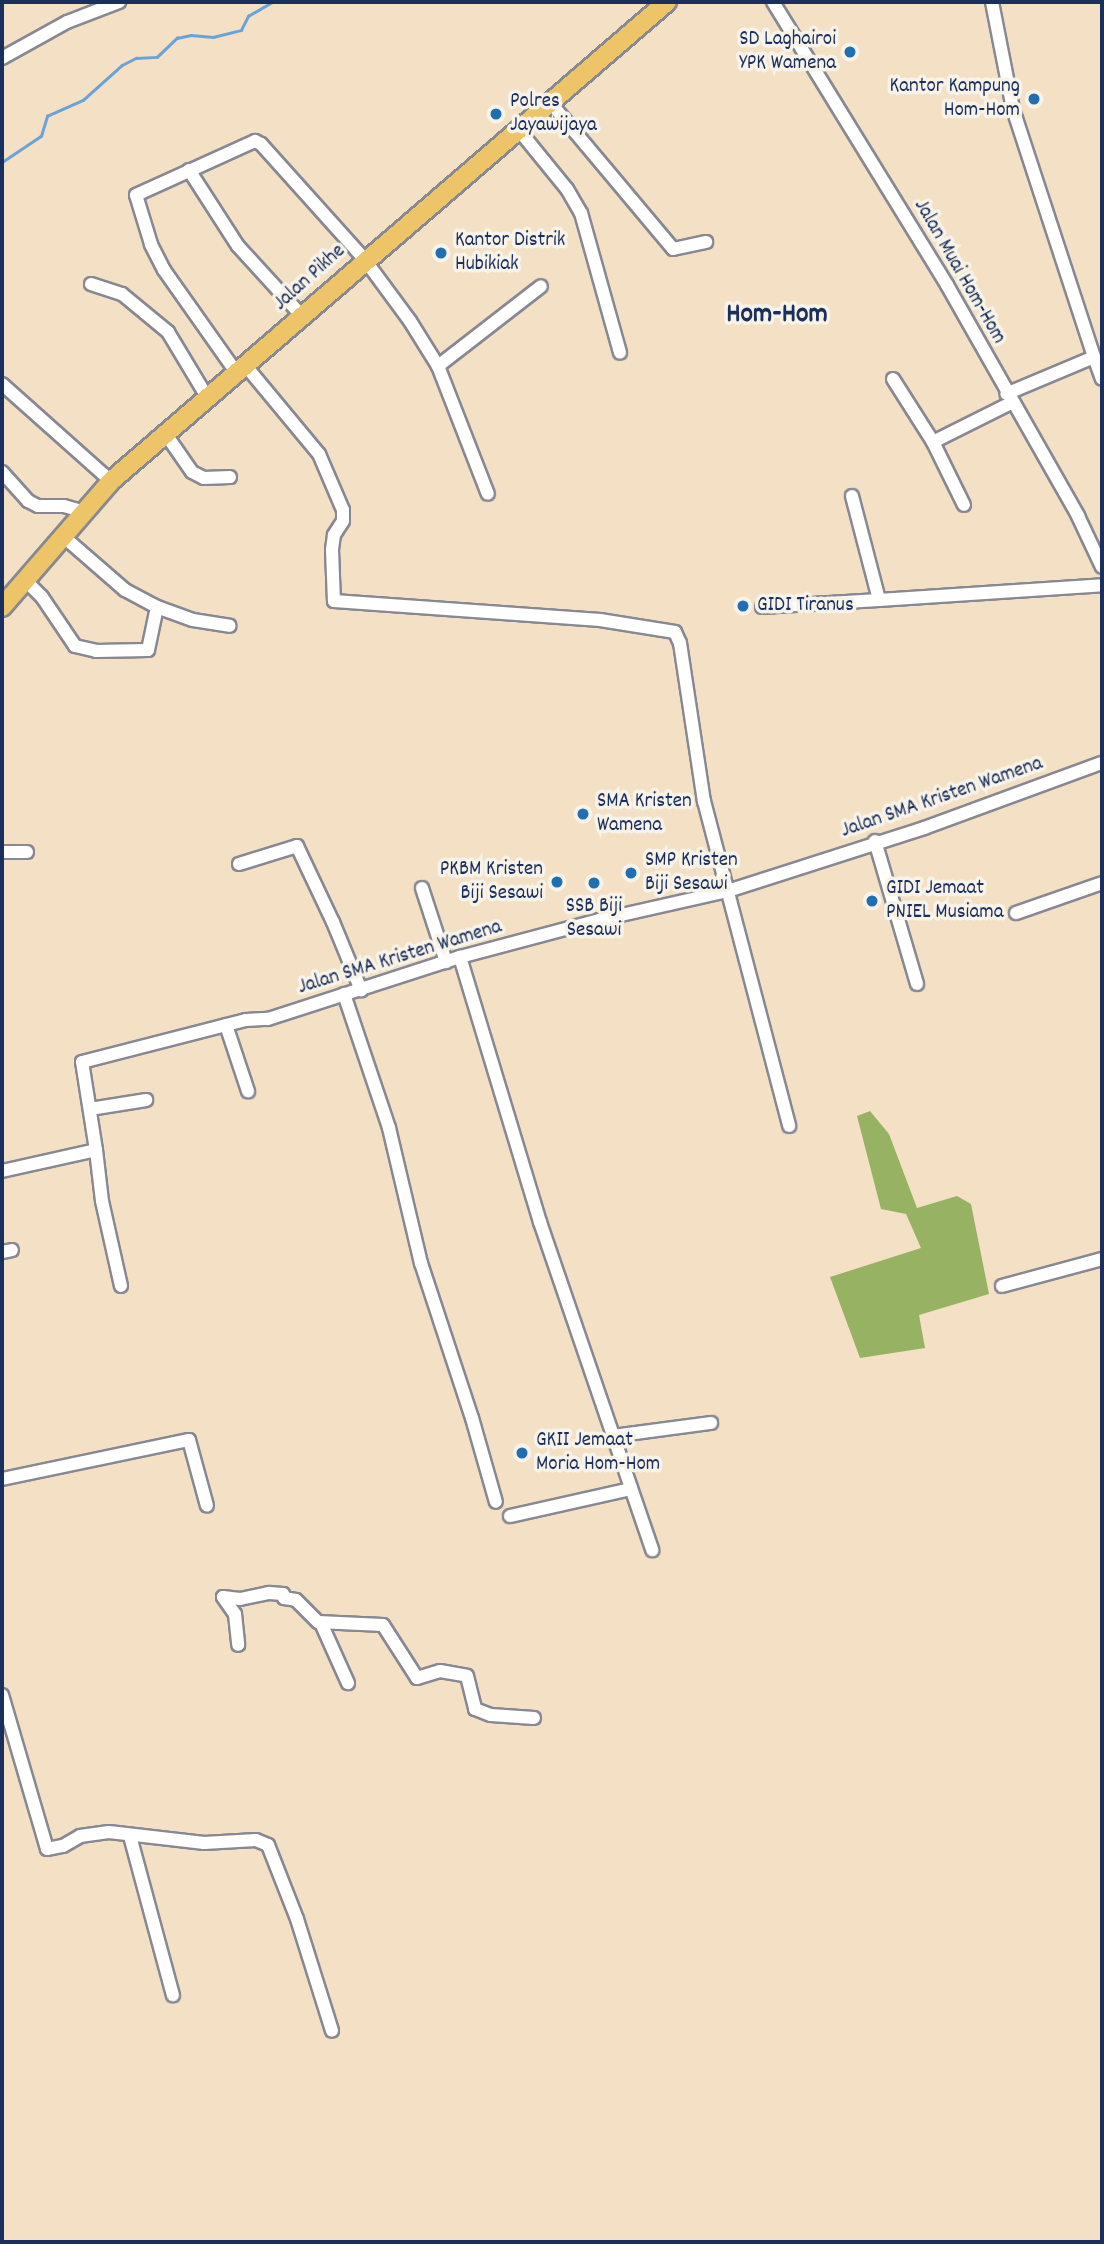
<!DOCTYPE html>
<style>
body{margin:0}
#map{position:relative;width:1104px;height:2244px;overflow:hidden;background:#f3e0c5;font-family:Dekko,sans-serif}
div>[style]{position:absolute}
.forest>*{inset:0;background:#98b264}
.stream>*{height:2.5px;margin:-1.25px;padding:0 1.25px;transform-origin:1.25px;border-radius:1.25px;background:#6aa3d9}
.roads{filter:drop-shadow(2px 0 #878892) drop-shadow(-2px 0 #878892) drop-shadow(0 2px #878892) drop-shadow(0 -2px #878892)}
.minor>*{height:12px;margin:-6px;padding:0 6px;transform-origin:6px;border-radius:6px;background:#fff}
.highway>*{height:18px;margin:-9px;padding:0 9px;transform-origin:9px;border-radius:9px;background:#eec469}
.dots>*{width:19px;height:19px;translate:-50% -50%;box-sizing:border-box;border:4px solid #f7f3e8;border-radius:50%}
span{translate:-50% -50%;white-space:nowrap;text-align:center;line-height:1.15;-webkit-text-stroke:7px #f7f3e8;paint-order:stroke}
.poi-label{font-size:21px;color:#1b2f5e}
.right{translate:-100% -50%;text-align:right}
.left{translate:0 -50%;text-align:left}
.street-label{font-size:21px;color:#1b2f5e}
.district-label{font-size:28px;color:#1b2f5e;font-weight:700}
.frame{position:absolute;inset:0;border:4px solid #1b2f5e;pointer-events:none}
</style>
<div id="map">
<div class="forest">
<div style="clip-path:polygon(870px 1111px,889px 1134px,917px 1208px,957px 1196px,971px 1204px,989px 1294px,919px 1315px,925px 1348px,860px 1358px,830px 1277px,921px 1248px,906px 1214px,881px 1209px,857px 1116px)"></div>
</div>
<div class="stream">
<div style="left:2px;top:162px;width:47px;rotate:-33.7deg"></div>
<div style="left:41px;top:136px;width:21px;rotate:-73deg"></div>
<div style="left:47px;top:116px;width:39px;rotate:-24deg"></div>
<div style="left:83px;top:100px;width:52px;rotate:-41.9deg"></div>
<div style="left:122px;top:65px;width:16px;rotate:-27deg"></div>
<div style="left:136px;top:58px;width:21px;rotate:-3deg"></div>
<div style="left:157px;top:57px;width:28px;rotate:-44deg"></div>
<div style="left:177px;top:38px;width:14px;rotate:-12deg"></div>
<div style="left:191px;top:35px;width:22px;rotate:5deg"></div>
<div style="left:213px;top:37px;width:29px;rotate:-14deg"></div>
<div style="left:241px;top:30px;width:16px;rotate:-63deg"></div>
<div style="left:248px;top:16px;width:28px;rotate:-30deg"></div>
</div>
<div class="roads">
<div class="minor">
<div style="left:773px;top:2px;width:332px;rotate:58.4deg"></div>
<div style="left:947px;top:285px;width:266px;rotate:60.4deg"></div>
<div style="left:1078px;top:516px;width:56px;rotate:64.8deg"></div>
<div style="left:992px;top:2px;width:109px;rotate:78.9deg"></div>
<div style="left:1013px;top:109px;width:261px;rotate:71.9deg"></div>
<div style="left:1094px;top:357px;width:95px;rotate:157.2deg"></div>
<div style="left:2px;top:58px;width:74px;rotate:-29deg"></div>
<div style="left:67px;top:22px;width:56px;rotate:-21deg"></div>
<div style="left:549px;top:101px;width:193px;rotate:50deg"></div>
<div style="left:673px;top:249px;width:34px;rotate:-12deg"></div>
<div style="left:518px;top:129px;width:77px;rotate:50.8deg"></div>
<div style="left:567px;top:189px;width:28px;rotate:60deg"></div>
<div style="left:581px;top:213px;width:145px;rotate:74.4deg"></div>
<div style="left:189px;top:170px;width:90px;rotate:57.2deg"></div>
<div style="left:238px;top:246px;width:95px;rotate:47.6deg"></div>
<div style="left:91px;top:284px;width:33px;rotate:18deg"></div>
<div style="left:122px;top:294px;width:60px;rotate:39.6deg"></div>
<div style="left:168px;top:332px;width:76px;rotate:59deg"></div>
<div style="left:1094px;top:357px;width:23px;rotate:70deg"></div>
<div style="left:245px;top:365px;width:116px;rotate:50.3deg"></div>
<div style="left:319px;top:454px;width:61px;rotate:66.8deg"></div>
<div style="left:343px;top:510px;width:11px;rotate:90deg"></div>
<div style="left:343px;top:521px;width:17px;rotate:123deg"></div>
<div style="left:334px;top:535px;width:15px;rotate:98deg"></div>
<div style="left:332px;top:550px;width:51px;rotate:87.8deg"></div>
<div style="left:334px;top:601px;width:267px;rotate:4.1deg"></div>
<div style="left:600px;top:620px;width:76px;rotate:9.1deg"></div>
<div style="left:675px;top:632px;width:12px;rotate:66deg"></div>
<div style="left:680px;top:643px;width:160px;rotate:81.4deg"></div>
<div style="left:704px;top:801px;width:336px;rotate:75.3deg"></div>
<div style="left:438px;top:366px;width:130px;rotate:-37.8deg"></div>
<div style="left:236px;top:372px;width:125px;rotate:-125.2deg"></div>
<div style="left:164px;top:270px;width:29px;rotate:-117deg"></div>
<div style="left:151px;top:244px;width:51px;rotate:-107deg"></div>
<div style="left:136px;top:195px;width:131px;rotate:-24.4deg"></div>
<div style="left:255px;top:141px;width:7px;rotate:27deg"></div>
<div style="left:261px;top:144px;width:156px;rotate:48.1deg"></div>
<div style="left:365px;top:260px;width:76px;rotate:53.6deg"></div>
<div style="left:410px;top:321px;width:53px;rotate:58.1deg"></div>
<div style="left:438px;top:366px;width:137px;rotate:68.7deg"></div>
<div style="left:893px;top:379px;width:75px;rotate:57.6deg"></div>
<div style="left:933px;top:442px;width:70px;rotate:63.8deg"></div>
<div style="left:2px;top:384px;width:146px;rotate:41.7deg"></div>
<div style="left:165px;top:433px;width:47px;rotate:55.3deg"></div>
<div style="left:192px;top:472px;width:13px;rotate:27deg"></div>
<div style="left:204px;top:478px;width:26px;rotate:-2deg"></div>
<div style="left:933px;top:442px;width:87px;rotate:-26.6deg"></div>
<div style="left:2px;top:472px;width:39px;rotate:48deg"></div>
<div style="left:28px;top:501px;width:11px;rotate:27deg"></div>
<div style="left:38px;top:506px;width:26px"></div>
<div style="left:64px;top:506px;width:22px;rotate:16deg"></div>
<div style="left:852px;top:496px;width:107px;rotate:75.4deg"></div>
<div style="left:879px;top:600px;width:224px;rotate:-3.8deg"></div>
<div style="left:64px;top:537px;width:81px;rotate:41deg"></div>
<div style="left:125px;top:590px;width:36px;rotate:28deg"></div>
<div style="left:157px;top:607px;width:38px;rotate:20deg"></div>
<div style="left:193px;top:620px;width:37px;rotate:9deg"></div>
<div style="left:25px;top:580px;width:24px;rotate:45deg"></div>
<div style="left:42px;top:597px;width:59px;rotate:56deg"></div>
<div style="left:75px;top:646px;width:22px;rotate:13deg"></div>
<div style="left:96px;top:651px;width:52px;rotate:-1.1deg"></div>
<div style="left:148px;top:650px;width:44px;rotate:-78.2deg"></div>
<div style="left:762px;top:607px;width:117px;rotate:-3.4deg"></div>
<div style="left:875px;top:841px;width:149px;rotate:73.6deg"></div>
<div style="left:2px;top:852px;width:25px"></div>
<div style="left:239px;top:864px;width:61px;rotate:-17.2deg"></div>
<div style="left:297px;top:846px;width:84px;rotate:64.7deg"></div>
<div style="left:333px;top:922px;width:74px;rotate:67.6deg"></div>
<div style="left:422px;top:888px;width:78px;rotate:72deg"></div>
<div style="left:1016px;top:913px;width:91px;rotate:-19.2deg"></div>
<div style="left:460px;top:957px;width:277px;rotate:73.2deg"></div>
<div style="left:540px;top:1222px;width:347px;rotate:71.1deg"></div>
<div style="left:344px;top:994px;width:141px;rotate:71.4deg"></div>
<div style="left:389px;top:1128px;width:139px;rotate:76.7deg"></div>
<div style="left:421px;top:1263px;width:163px;rotate:71.8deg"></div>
<div style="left:472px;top:1418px;width:87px;rotate:74.1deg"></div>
<div style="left:226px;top:1025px;width:70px;rotate:71.6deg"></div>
<div style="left:90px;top:1109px;width:57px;rotate:-9.1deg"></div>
<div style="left:96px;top:1150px;width:51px;rotate:83.3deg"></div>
<div style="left:102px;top:1201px;width:87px;rotate:77.4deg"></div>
<div style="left:2px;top:1171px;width:96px;rotate:-12.6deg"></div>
<div style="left:96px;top:1150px;width:89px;rotate:-99deg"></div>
<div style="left:82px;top:1062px;width:169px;rotate:-14.4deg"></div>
<div style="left:246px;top:1020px;width:22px;rotate:-3deg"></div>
<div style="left:268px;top:1019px;width:202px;rotate:-17.9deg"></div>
<div style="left:460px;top:957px;width:144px;rotate:-14.9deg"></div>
<div style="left:599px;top:920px;width:132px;rotate:-12.7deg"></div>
<div style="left:728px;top:891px;width:206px;rotate:-17.8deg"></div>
<div style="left:924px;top:828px;width:189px;rotate:-20.1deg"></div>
<div style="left:2px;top:1252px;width:10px;rotate:-11deg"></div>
<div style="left:1002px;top:1286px;width:104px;rotate:-15.1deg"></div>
<div style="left:613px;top:1436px;width:99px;rotate:-7.6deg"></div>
<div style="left:2px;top:1479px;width:191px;rotate:-11.8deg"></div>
<div style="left:189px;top:1440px;width:68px;rotate:74.7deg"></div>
<div style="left:510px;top:1516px;width:124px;rotate:-12.6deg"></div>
<div style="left:223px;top:1597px;width:17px;rotate:7deg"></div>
<div style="left:240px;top:1599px;width:30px;rotate:-12deg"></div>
<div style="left:269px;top:1593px;width:14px;rotate:4deg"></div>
<div style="left:283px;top:1594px;width:4px;rotate:76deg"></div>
<div style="left:284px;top:1598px;width:12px;rotate:9deg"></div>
<div style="left:296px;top:1600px;width:31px;rotate:45deg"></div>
<div style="left:318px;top:1622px;width:65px;rotate:2.6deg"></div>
<div style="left:383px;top:1625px;width:63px;rotate:57.3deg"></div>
<div style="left:417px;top:1678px;width:24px;rotate:-17deg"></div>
<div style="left:440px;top:1671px;width:27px;rotate:10deg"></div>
<div style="left:467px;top:1676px;width:34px;rotate:76deg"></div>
<div style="left:475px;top:1709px;width:17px;rotate:21deg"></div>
<div style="left:491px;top:1715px;width:43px;rotate:4deg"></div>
<div style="left:223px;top:1597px;width:21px;rotate:55deg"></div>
<div style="left:235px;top:1614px;width:31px;rotate:84deg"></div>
<div style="left:321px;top:1623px;width:66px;rotate:65.8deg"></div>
<div style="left:2px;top:1695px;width:160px;rotate:73.7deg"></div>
<div style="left:47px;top:1849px;width:16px;rotate:-11deg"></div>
<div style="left:63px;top:1846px;width:20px;rotate:-30deg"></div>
<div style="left:80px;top:1836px;width:29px;rotate:-8deg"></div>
<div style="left:109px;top:1832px;width:96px;rotate:6.6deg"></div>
<div style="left:204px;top:1843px;width:52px;rotate:-3.3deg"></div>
<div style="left:256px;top:1840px;width:13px;rotate:23deg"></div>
<div style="left:268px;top:1845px;width:79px;rotate:68.6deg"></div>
<div style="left:297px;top:1919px;width:117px;rotate:72.6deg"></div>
<div style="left:130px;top:1836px;width:165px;rotate:74.9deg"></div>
</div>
<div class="highway">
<div style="left:2px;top:607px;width:167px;rotate:-49.1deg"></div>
<div style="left:111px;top:481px;width:734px;rotate:-40.75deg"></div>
</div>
</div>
<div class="dots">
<div style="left:850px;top:52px;background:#1f6fb2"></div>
<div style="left:1034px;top:99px;background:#1f6fb2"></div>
<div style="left:496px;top:114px;background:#1f6fb2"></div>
<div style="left:441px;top:253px;background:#1f6fb2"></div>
<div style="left:743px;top:606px;background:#1f6fb2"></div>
<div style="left:583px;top:814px;background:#1f6fb2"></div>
<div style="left:631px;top:873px;background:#1f6fb2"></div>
<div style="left:557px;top:882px;background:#1f6fb2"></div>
<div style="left:594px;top:883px;background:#1f6fb2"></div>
<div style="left:872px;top:901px;background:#1f6fb2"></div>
<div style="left:522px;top:1453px;background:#1f6fb2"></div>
</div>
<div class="poi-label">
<span class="right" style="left:836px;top:52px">SD Laghairoi<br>YPK Wamena</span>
<span class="right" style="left:1020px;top:99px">Kantor Kampung<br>Hom-Hom</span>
<span class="left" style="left:510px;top:114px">Polres<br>Jayawijaya</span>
<span class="left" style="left:455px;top:253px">Kantor Distrik<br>Hubikiak</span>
<span class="left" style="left:757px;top:606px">GIDI Tiranus</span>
<span class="left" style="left:597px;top:814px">SMA Kristen<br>Wamena</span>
<span class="left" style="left:645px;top:873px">SMP Kristen<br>Biji Sesawi</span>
<span class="right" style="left:543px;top:882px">PKBM Kristen<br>Biji Sesawi</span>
<span class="left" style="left:886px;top:901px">GIDI Jemaat<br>PNIEL Musiama</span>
<span style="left:594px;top:919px">SSB Biji<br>Sesawi</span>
<span class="left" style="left:536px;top:1453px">GKII Jemaat<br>Moria Hom-Hom</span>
</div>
<div class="street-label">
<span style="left:959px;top:272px;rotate:60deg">Jalan Muai Hom-Hom</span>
<span style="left:310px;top:278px;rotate:-42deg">Jalan Pikhe</span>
<span style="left:942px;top:798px;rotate:-19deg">Jalan SMA Kristen Wamena</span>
<span style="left:400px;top:958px;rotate:-17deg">Jalan SMA Kristen Wamena</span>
</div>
<div class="district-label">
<span style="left:777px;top:316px">Hom-Hom</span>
</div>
<div class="frame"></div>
</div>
